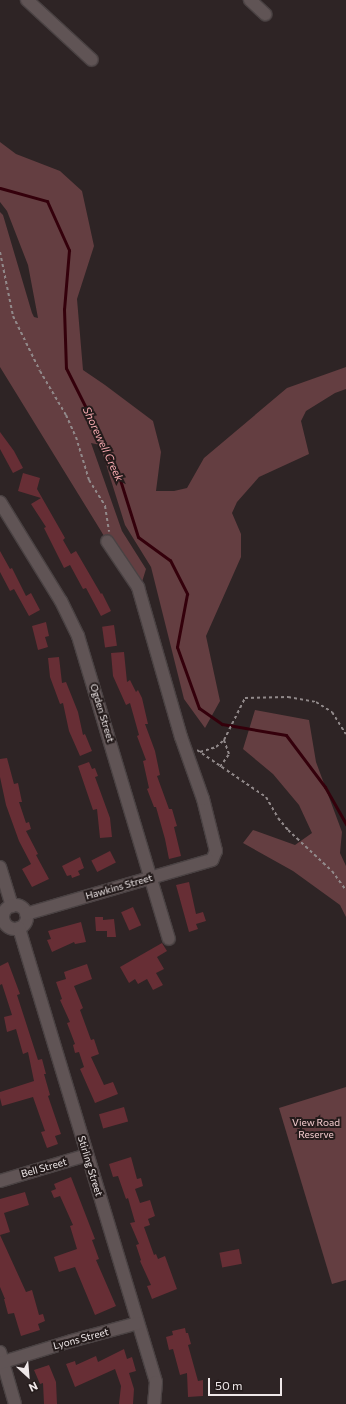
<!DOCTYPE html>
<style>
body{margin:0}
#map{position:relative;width:346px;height:1404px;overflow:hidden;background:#2e2425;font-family:Commissioner,sans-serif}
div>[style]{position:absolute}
.green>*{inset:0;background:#643e41}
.stream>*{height:3px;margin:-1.5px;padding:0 1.5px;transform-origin:1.5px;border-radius:1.5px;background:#34000b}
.building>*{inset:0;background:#672e35;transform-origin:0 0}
.path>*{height:2px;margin-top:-1px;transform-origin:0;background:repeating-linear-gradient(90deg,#91898a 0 3px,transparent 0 6px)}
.roads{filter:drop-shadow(1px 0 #4a4243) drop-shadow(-1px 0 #4a4243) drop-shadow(0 1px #4a4243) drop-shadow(0 -1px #4a4243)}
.minor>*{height:12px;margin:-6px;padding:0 6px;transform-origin:6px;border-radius:6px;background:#605455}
.minor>.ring{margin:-6px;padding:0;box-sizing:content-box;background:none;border:12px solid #605455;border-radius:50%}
span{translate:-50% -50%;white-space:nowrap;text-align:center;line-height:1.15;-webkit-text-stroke:4px #241b1b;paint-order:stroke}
.street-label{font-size:10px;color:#efe8e9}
.park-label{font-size:10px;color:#f2cacd}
.water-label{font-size:11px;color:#f6a9af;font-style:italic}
.north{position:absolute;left:8px;top:1356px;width:40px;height:40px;-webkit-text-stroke:3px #241b1b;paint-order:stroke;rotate:154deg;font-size:11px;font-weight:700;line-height:16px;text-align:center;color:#efe8e9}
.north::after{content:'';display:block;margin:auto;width:14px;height:18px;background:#efe8e9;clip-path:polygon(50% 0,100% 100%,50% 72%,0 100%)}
.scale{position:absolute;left:208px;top:1378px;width:74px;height:18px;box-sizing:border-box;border:2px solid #efe8e9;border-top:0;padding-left:5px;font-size:12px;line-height:14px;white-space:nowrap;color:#efe8e9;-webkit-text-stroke:3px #241b1b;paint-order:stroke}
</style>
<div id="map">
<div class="green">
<div style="clip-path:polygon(0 142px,16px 154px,60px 171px,82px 191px,94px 246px,77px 299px,83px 370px,105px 385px,153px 421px,161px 452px,156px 491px,174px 491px,187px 488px,204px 458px,287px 388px,346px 367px,346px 389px,335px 393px,306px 411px,301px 421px,309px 454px,259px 477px,237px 502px,232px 513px,241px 534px,241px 557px,206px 636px,220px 701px,205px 728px,184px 699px,151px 567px,125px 525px,100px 445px,91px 443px,122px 531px,146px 569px,138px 595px,101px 531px,0 367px,0 212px,3px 215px,32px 313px,34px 317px,38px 318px,28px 265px,7px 211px,0 202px)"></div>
<div style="clip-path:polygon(255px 710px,309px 720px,316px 762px,342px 832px,340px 853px,346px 866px,346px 917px,340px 905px,293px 871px,243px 843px,253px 830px,295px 845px,312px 833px,299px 805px,273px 774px,243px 749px)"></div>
<div style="clip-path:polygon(346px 1087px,346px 1280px,332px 1284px,279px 1108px)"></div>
</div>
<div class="stream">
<div style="left:0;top:188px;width:49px;rotate:15.5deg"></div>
<div style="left:47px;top:201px;width:54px;rotate:65.8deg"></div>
<div style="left:69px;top:250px;width:59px;rotate:94.8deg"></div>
<div style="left:64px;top:309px;width:59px;rotate:88.1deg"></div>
<div style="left:66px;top:368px;width:114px;rotate:63.4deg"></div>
<div style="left:117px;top:470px;width:70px;rotate:72.6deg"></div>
<div style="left:138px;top:537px;width:39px;rotate:36deg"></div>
<div style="left:170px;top:560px;width:38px;rotate:63deg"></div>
<div style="left:187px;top:594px;width:54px;rotate:100.7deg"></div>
<div style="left:177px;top:647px;width:65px;rotate:70.2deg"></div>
<div style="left:199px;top:708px;width:28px;rotate:35deg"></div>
<div style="left:222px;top:724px;width:65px;rotate:9.8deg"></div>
<div style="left:286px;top:735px;width:65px;rotate:53.1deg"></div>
<div style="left:325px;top:787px;width:43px;rotate:60.4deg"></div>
</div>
<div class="building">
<div style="clip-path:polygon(0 432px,14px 451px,23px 468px,13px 473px,0 449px)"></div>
<div style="clip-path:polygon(23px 473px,40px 478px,37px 489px,65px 538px,63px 540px,71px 554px,76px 551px,101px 594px,102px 593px,111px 611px,101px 616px,86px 588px,83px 589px,70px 565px,64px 568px,44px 528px,46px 527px,31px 504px,41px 498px,18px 491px)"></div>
<div style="clip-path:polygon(0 551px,10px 569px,12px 568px,26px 596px,31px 593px,40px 610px,29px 616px,14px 589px,10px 591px,0 572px)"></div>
<div style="clip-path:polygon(46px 622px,49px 636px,45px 637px,48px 647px,38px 650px,32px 626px)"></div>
<div style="left:114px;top:625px;width:21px;height:12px;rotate:82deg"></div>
<div style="clip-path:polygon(124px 652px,127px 682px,130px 680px,136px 692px,138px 690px,142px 698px,148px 724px,145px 724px,155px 751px,160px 775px,157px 776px,169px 809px,172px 809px,177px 826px,174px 827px,181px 856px,169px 859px,165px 839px,156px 807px,154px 807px,147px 789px,149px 788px,143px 761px,146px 760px,137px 736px,139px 735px,130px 703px,126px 705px,113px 676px,111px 653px)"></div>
<div style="clip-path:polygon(59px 657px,62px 683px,66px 682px,78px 712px,83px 735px,85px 734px,92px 751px,80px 756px,69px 731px,63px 703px,60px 704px,50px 677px,48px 658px)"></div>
<div style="clip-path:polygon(7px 758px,14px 784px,18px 783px,22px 802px,19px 802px,26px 823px,29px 822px,31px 829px,26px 831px,38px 854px,36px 855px,49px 879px,32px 887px,22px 869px,31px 864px,19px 841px,6px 805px,0 777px,0 759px)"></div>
<div style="clip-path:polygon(89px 762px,92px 769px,95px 768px,98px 776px,95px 777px,110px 818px,112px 837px,100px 838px,97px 809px,93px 810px,78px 766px)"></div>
<div style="left:110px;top:851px;width:13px;height:21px;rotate:63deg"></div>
<div style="clip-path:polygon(80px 857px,84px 868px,78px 871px,80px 875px,72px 878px,71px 875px,67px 876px,62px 866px)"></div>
<div style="clip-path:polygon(189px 882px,196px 914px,203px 912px,206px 921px,196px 924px,198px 929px,189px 932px,176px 885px)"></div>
<div style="left:133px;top:907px;width:20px;height:13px;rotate:66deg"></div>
<div style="clip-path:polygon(95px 917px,103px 917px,103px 920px,114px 919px,116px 937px,107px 937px,107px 931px,96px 931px)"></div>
<div style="clip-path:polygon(81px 922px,86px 942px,75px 944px,74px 942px,52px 952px,47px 940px,51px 939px,48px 931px)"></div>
<div style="clip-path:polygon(162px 943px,167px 951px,157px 957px,164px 969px,156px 973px,163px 985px,153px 990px,147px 979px,138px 984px,135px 979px,129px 983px,120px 967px)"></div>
<div style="clip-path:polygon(8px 962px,20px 994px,17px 995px,38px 1060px,42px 1059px,46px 1074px,44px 1074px,50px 1095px,48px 1096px,61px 1134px,55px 1136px,58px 1144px,47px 1148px,41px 1132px,45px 1131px,33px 1097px,2px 1106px,0 1098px,0 1092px,34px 1081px,28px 1052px,23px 1054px,16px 1029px,7px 1032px,4px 1017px,12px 1015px,2px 984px,0 985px,0 966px)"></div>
<div style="clip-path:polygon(87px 964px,92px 979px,74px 986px,83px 1008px,80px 1010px,91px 1040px,94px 1039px,99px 1054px,91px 1057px,104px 1085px,113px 1082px,118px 1094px,95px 1103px,80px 1069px,84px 1067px,79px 1052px,75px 1053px,73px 1045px,75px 1044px,67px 1023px,70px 1022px,60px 1000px,62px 999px,56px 982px,66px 979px,64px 972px)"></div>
<div style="left:124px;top:1107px;width:15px;height:26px;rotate:74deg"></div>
<div style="clip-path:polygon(131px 1157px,137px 1179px,141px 1178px,143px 1186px,135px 1189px,140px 1203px,150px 1200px,155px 1216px,148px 1219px,150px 1225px,144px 1227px,154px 1255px,156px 1254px,158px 1259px,165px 1256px,177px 1289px,152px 1299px,147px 1286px,151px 1285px,140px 1261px,141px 1260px,136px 1245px,139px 1244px,130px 1223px,135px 1222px,128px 1198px,126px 1199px,118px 1176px,113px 1177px,109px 1164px)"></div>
<div style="clip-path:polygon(71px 1177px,95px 1239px,92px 1240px,99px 1259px,96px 1260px,116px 1306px,95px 1315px,75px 1267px,59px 1272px,54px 1257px,77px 1249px,70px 1226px,73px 1225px,60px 1196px,54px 1198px,51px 1191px,56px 1189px,54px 1184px)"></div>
<div style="clip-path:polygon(25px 1192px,29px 1205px,4px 1213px,10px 1232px,0 1235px,26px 1292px,32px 1290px,39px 1315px,43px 1314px,45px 1321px,38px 1324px,40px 1330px,21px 1336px,14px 1313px,8px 1314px,4px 1299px,5px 1299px,0 1287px,0 1199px)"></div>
<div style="left:239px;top:1249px;width:15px;height:20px;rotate:79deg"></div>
<div style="clip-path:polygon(185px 1328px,186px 1333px,188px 1333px,191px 1344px,188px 1345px,198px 1381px,203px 1380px,203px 1396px,188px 1397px,187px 1373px,180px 1375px,173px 1349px,169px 1350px,166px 1337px,173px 1335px,172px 1331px)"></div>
<div style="clip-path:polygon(124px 1349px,127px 1359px,132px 1357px,136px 1371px,129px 1373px,134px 1389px,133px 1404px,119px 1404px,121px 1386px,115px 1369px,75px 1387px,66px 1364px,75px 1361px,76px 1365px,96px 1356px,98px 1362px)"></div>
<div style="clip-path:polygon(49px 1365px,56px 1382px,57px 1404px,44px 1404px,43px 1383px,40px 1384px,34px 1370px)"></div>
</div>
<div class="path">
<div style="left:0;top:252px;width:65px;rotate:78.5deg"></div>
<div style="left:13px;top:316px;width:61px;rotate:63.9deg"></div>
<div style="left:40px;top:371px;width:51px;rotate:59.4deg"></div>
<div style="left:66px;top:415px;width:24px;rotate:66deg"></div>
<div style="left:76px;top:437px;width:45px;rotate:73.2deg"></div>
<div style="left:89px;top:480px;width:31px;rotate:58deg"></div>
<div style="left:105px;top:506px;width:26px;rotate:81deg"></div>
<div style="left:197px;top:750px;width:83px;rotate:34.3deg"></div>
<div style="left:266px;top:797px;width:24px;rotate:60deg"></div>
<div style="left:278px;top:818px;width:16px;rotate:50deg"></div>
<div style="left:288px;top:830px;width:60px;rotate:43deg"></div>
<div style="left:332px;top:871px;width:24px;rotate:54deg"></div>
<div style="left:200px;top:752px;width:17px;rotate:-17deg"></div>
<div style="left:216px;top:747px;width:11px;rotate:-41deg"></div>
<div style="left:224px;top:740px;width:47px;rotate:-63.4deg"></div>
<div style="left:245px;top:698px;width:43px;rotate:-1.3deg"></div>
<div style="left:288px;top:697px;width:28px;rotate:10deg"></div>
<div style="left:316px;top:702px;width:19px;rotate:32deg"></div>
<div style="left:332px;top:712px;width:26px;rotate:58deg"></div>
<div style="left:220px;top:767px;width:16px;rotate:-55deg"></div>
<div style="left:229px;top:754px;width:15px;rotate:-110deg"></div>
</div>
<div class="roads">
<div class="minor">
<div style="left:27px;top:0;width:88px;rotate:42.7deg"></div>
<div style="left:250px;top:0;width:21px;rotate:43deg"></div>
<div style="left:0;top:502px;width:116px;rotate:58.4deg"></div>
<div style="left:61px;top:601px;width:39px;rotate:64deg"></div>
<div style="left:78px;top:636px;width:316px;rotate:73.3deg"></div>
<div style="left:0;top:867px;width:41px;rotate:72.9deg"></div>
<div class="ring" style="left:3px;top:905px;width:12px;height:12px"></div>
<div style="left:26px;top:914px;width:194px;rotate:-16.2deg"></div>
<div style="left:212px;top:860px;width:10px;rotate:-66deg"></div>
<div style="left:216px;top:851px;width:54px;rotate:-104deg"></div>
<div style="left:203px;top:799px;width:66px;rotate:-109.5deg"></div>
<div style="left:181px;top:737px;width:156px;rotate:-106deg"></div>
<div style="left:138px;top:587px;width:55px;rotate:-124deg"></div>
<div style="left:19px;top:928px;width:474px;rotate:73.2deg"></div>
<div style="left:156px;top:1382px;width:22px;rotate:95deg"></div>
<div style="left:0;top:1181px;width:91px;rotate:-16.6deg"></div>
<div style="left:0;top:1352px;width:54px;rotate:73.9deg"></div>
<div style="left:0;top:1363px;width:74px;rotate:-17.2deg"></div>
<div style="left:71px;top:1341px;width:69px;rotate:-15deg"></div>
</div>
</div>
<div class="street-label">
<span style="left:102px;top:713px;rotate:73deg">Ogden Street</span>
<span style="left:119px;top:887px;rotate:-16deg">Hawkins Street</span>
<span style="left:90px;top:1166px;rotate:73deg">Stirling Street</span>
<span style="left:44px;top:1168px;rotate:-16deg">Bell Street</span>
<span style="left:81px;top:1339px;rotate:-15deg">Lyons Street</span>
</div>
<div class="park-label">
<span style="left:316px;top:1128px">View Road<br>Reserve</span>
</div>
<div class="water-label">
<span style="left:103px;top:444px;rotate:65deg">Shorewell Creek</span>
</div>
<div class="north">N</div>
<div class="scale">50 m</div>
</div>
